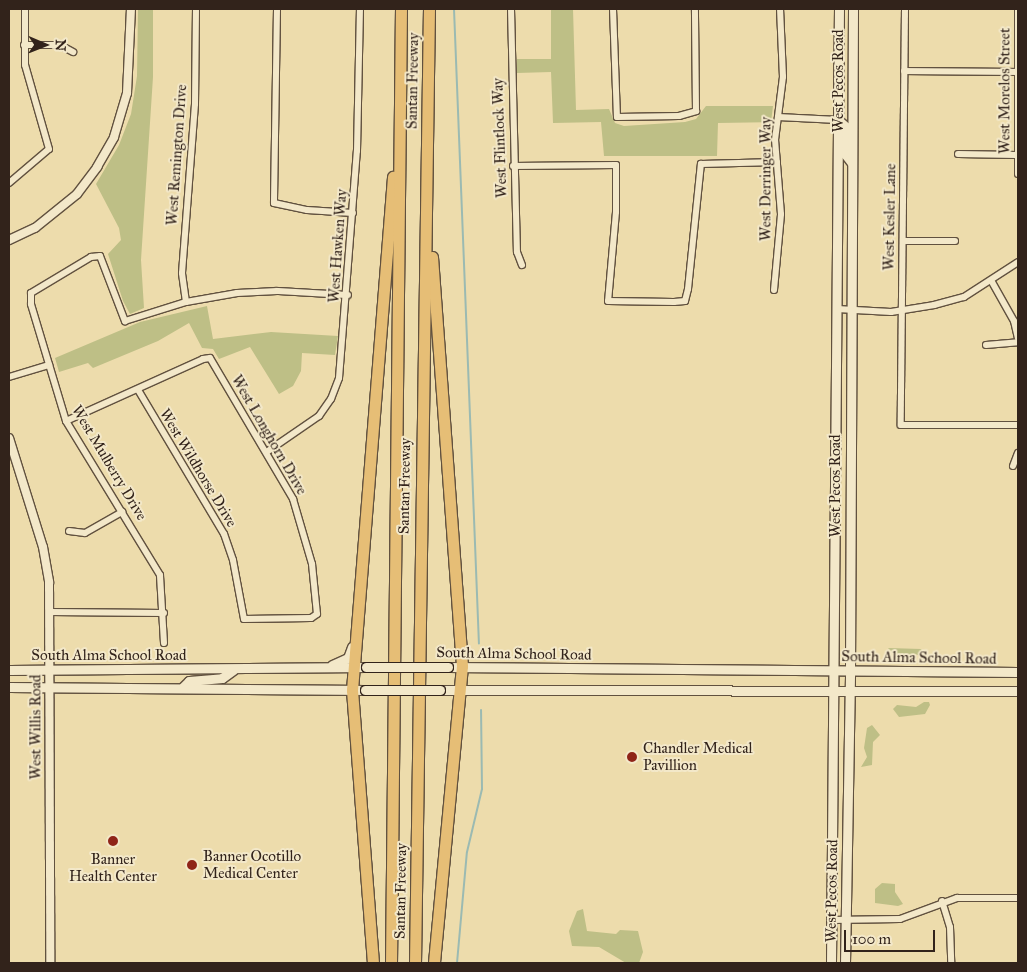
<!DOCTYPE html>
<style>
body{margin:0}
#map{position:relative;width:1027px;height:972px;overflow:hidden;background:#eddcac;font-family:"IM FELL Great Primer",serif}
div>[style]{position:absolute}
.green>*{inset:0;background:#bebf86}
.stream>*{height:2px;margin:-1px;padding:0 1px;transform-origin:1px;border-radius:1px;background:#9bbab2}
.roads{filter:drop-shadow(1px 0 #61513f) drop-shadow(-1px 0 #61513f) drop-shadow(0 1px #61513f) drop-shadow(0 -1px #61513f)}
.minor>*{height:6px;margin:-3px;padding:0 3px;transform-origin:3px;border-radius:3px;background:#f3e8c9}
.tertiary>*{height:8px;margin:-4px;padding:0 4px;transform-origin:4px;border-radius:4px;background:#f3e8c9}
.secondary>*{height:9px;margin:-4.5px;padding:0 4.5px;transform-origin:4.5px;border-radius:4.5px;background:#f3e8c9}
.motorway>*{height:11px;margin:-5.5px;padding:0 5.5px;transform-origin:5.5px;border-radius:5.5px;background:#e6be76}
.bridges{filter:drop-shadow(1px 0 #32231b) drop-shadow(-1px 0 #32231b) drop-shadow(0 1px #32231b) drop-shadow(0 -1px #32231b)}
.secondary-bridge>*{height:9px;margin:-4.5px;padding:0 4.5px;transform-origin:4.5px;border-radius:4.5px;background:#f3e8c9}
.dots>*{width:14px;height:14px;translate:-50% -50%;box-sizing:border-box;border:2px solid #f3e8c9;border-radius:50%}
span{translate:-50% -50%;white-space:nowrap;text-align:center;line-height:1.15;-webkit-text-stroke:4px #f3e8c9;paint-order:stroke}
.street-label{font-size:15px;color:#32231b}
.poi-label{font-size:15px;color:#32231b}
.left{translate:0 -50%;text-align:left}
.frame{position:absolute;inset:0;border:10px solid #32231b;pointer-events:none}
.north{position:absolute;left:20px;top:20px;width:50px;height:50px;-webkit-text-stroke:4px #f3e8c9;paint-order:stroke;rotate:91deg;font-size:14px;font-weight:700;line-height:20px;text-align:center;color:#32231b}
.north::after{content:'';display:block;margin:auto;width:18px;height:22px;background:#32231b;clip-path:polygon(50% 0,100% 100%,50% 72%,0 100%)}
.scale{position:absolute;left:844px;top:930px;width:91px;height:22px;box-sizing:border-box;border:2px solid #32231b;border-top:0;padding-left:6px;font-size:15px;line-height:18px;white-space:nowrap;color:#32231b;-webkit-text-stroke:4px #f3e8c9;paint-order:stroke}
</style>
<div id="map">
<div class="green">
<div style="clip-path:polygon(138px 9px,153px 9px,153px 77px,141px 260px,144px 308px,130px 314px,123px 301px,108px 254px,121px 240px,119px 228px,96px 184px,119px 145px,131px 114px,137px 76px)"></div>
<div style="clip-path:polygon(551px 9px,573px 9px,576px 110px,609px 109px,615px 123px,624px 126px,685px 122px,696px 119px,706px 106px,773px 106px,771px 122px,718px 123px,717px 156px,604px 156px,601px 122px,553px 123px,551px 72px,517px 73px,517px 59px,551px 59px)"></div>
<div style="clip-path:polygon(207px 306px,213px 339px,271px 332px,338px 336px,335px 355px,302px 353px,301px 371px,293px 386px,279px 394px,250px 347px,219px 359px,213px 349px,202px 348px,189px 323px,158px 341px,93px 368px,88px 363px,59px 372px,55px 358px,140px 322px)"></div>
<div style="clip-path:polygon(888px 648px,921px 649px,928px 659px,915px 654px,898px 659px)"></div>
<div style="clip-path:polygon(924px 702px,929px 702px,930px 705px,925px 714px,899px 717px,893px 709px,897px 705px,916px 707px)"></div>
<div style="clip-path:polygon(872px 725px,880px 735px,873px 742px,872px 765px,861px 767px,867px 757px,864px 748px,867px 728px)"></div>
<div style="clip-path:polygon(882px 883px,895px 884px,895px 892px,903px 904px,898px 906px,875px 903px,875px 889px)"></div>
<div style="clip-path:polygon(583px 909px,587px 931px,616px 934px,620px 930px,638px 931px,643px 952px,639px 963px,626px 963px,599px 947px,572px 946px,569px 931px,577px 911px)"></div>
</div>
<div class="stream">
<div style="left:454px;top:9px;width:635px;rotate:87.75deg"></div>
<div style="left:457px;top:963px;width:111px;rotate:-84.9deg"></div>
<div style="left:467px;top:852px;width:65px;rotate:-76.6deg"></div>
<div style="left:482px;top:789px;width:79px;rotate:-90.7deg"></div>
</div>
<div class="roads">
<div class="minor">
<div style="left:277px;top:9px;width:194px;rotate:90.9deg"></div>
<div style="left:274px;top:203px;width:34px;rotate:12deg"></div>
<div style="left:307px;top:210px;width:46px;rotate:3.7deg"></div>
<div style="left:511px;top:9px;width:243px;rotate:88.6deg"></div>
<div style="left:517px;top:252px;width:14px;rotate:69deg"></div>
<div style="left:613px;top:9px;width:108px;rotate:87.9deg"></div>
<div style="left:617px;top:117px;width:62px;rotate:-0.9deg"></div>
<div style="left:679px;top:116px;width:18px;rotate:-16deg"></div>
<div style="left:696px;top:111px;width:102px;rotate:-90.6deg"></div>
<div style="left:905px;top:9px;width:416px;rotate:90.6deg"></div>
<div style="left:901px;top:425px;width:117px"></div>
<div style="left:1018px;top:9px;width:165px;rotate:90deg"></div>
<div style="left:24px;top:45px;width:36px"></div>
<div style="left:60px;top:45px;width:15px;rotate:28deg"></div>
<div style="left:904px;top:71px;width:113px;rotate:0.5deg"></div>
<div style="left:778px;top:117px;width:60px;rotate:2.9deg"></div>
<div style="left:958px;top:154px;width:58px;rotate:1deg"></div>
<div style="left:513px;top:166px;width:103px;rotate:-0.6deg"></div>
<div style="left:616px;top:165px;width:47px;rotate:90deg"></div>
<div style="left:616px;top:212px;width:89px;rotate:95.1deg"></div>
<div style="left:608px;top:301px;width:66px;rotate:0.9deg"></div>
<div style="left:674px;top:302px;width:11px;rotate:-5deg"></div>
<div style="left:685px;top:301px;width:12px;rotate:-76deg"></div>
<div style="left:688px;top:289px;width:126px;rotate:-84.1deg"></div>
<div style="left:701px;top:164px;width:76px;rotate:-1.5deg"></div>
<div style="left:9px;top:183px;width:52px;rotate:-40.4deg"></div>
<div style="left:49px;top:149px;width:87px;rotate:-105.9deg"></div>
<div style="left:25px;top:65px;width:56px;rotate:-90deg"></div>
<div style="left:903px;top:241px;width:52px"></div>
<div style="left:992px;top:282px;width:45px;rotate:60.6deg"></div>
<div style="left:1014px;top:321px;width:18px;rotate:77deg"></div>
<div style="left:774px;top:290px;width:76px;rotate:-84.7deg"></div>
<div style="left:781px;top:214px;width:74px;rotate:-94.6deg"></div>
<div style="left:775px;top:140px;width:64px;rotate:-82.8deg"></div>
<div style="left:783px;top:77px;width:68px;rotate:-92.5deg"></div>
<div style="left:186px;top:302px;width:29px;rotate:-98deg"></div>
<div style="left:182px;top:273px;width:169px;rotate:-85.6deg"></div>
<div style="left:195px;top:104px;width:95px;rotate:-89.4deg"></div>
<div style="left:837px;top:309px;width:54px;rotate:3.2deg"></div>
<div style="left:891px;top:312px;width:44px;rotate:-9.2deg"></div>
<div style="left:934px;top:305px;width:31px;rotate:-15deg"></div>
<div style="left:964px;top:297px;width:64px;rotate:-32.9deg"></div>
<div style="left:986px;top:345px;width:32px;rotate:-5deg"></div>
<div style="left:9px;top:377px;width:42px;rotate:-16.7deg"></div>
<div style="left:66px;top:421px;width:150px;rotate:-24.3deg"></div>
<div style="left:203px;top:359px;width:7px;rotate:-8deg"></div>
<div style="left:210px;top:358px;width:164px;rotate:59.5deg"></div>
<div style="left:293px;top:499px;width:68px;rotate:73.7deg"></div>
<div style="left:312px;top:564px;width:50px;rotate:84.3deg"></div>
<div style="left:317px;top:614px;width:7px;rotate:146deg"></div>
<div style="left:311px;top:618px;width:67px;rotate:179.1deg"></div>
<div style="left:244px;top:619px;width:60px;rotate:-100.6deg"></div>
<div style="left:233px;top:560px;width:28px;rotate:-109deg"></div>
<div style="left:224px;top:534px;width:168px;rotate:-120.8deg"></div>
<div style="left:268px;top:451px;width:62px;rotate:-34.5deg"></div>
<div style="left:319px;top:416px;width:21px;rotate:-55deg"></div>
<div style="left:331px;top:399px;width:22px;rotate:-69deg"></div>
<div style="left:339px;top:378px;width:228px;rotate:-85.5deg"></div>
<div style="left:357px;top:151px;width:142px;rotate:-88.8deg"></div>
<div style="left:1013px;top:466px;width:14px;rotate:-69deg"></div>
<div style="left:69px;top:531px;width:16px;rotate:7deg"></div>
<div style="left:85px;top:533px;width:43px;rotate:-29.6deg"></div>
<div style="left:50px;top:612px;width:114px;rotate:0.5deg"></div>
<div style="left:164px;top:643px;width:68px;rotate:-93.4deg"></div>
<div style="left:160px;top:575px;width:180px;rotate:-121.4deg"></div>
<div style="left:66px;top:421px;width:122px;rotate:-106.7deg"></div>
<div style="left:31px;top:304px;width:11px;rotate:-90deg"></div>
<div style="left:31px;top:293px;width:70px;rotate:-31deg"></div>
<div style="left:91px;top:257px;width:9px;rotate:-6deg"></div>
<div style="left:100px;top:256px;width:70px;rotate:69deg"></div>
<div style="left:125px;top:321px;width:64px;rotate:-17.3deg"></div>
<div style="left:186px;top:302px;width:52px;rotate:-10deg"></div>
<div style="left:237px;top:293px;width:40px;rotate:-2.9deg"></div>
<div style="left:277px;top:291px;width:71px;rotate:3.2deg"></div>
<div style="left:942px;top:901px;width:27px;rotate:73deg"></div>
<div style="left:950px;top:927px;width:36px;rotate:88deg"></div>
<div style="left:831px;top:920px;width:69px;rotate:-0.8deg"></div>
<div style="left:900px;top:919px;width:61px;rotate:-20.2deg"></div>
<div style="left:957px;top:898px;width:61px"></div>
</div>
<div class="tertiary">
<div style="left:9px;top:240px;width:29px;rotate:-25deg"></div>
<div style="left:35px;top:228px;width:54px;rotate:-39deg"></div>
<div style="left:77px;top:194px;width:34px;rotate:-53deg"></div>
<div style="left:97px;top:167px;width:34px;rotate:-60deg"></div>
<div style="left:114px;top:137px;width:46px;rotate:-73.5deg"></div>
<div style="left:127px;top:93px;width:84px;rotate:-87.3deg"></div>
<div style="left:9px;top:438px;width:114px;rotate:72.7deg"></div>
<div style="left:43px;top:547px;width:36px;rotate:80deg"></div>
<div style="left:49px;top:582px;width:381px;rotate:89.8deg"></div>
</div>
<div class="secondary">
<div style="left:838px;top:120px;width:11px;rotate:41deg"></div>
<div style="left:846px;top:127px;width:27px;rotate:92deg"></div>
<div style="left:845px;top:154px;width:11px;rotate:52deg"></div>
<div style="left:332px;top:665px;width:17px;rotate:-24deg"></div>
<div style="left:348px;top:658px;width:12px;rotate:-70deg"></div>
<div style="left:448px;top:667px;width:570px;rotate:0.5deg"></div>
<div style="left:9px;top:670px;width:357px;rotate:-0.5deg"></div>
<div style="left:9px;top:687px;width:356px;rotate:0.5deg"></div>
<div style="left:183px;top:687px;width:8px;rotate:-45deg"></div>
<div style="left:189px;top:681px;width:33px;rotate:-5deg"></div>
<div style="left:222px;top:678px;width:14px;rotate:-36deg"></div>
<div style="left:440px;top:690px;width:578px;rotate:0.1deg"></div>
<div style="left:831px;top:963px;width:954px;rotate:-89.52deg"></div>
<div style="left:845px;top:963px;width:292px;rotate:-89deg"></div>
<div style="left:850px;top:671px;width:662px;rotate:-89.74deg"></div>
</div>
<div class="motorway">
<div style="left:432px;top:257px;width:410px;rotate:85.8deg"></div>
<div style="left:462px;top:666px;width:298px;rotate:95.4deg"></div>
<div style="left:373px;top:963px;width:274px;rotate:-94.4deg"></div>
<div style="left:352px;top:690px;width:515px;rotate:-85.43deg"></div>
<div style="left:391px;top:963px;width:954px;rotate:-89.4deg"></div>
<div style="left:415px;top:963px;width:954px;rotate:-89.16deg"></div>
</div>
</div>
<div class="bridges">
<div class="secondary-bridge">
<div style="left:366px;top:667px;width:82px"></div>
<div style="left:365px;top:690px;width:75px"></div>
</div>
</div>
<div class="dots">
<div style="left:632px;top:757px;background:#8f2418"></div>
<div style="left:113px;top:841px;background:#8f2418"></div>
<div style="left:192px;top:865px;background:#8f2418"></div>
</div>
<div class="street-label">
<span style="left:413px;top:81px;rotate:-89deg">Santan Freeway</span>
<span style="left:839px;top:81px;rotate:-90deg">West Pecos Road</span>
<span style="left:1005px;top:91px;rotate:-90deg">West Morelos Street</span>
<span style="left:500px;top:138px;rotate:-92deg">West Flintlock Way</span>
<span style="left:177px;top:155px;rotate:-86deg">West Remington Drive</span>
<span style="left:766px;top:179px;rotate:-90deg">West Derringer Way</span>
<span style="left:890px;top:217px;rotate:-89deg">West Kesler Lane</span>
<span style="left:338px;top:246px;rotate:-86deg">West Hawken Way</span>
<span style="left:269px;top:435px;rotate:60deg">West Longhorn Drive</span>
<span style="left:109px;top:463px;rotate:59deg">West Mulberry Drive</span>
<span style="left:198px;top:468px;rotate:59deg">West Wildhorse Drive</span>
<span style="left:405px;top:486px;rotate:-89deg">Santan Freeway</span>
<span style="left:836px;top:486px;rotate:-90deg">West Pecos Road</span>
<span style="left:514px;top:654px;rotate:1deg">South Alma School Road</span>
<span style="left:109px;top:656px">South Alma School Road</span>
<span style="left:919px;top:658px;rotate:1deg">South Alma School Road</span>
<span style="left:36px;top:727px;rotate:-90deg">West Willis Road</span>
<span style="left:401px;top:891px;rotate:-89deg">Santan Freeway</span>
<span style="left:832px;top:891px;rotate:-89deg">West Pecos Road</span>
</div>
<div class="poi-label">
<span class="left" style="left:643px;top:757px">Chandler Medical<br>Pavillion</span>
<span class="left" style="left:203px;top:865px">Banner Ocotillo<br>Medical Center</span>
<span style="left:113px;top:868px">Banner<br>Health Center</span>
</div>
<div class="frame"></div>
<div class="north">N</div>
<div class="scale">100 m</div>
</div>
